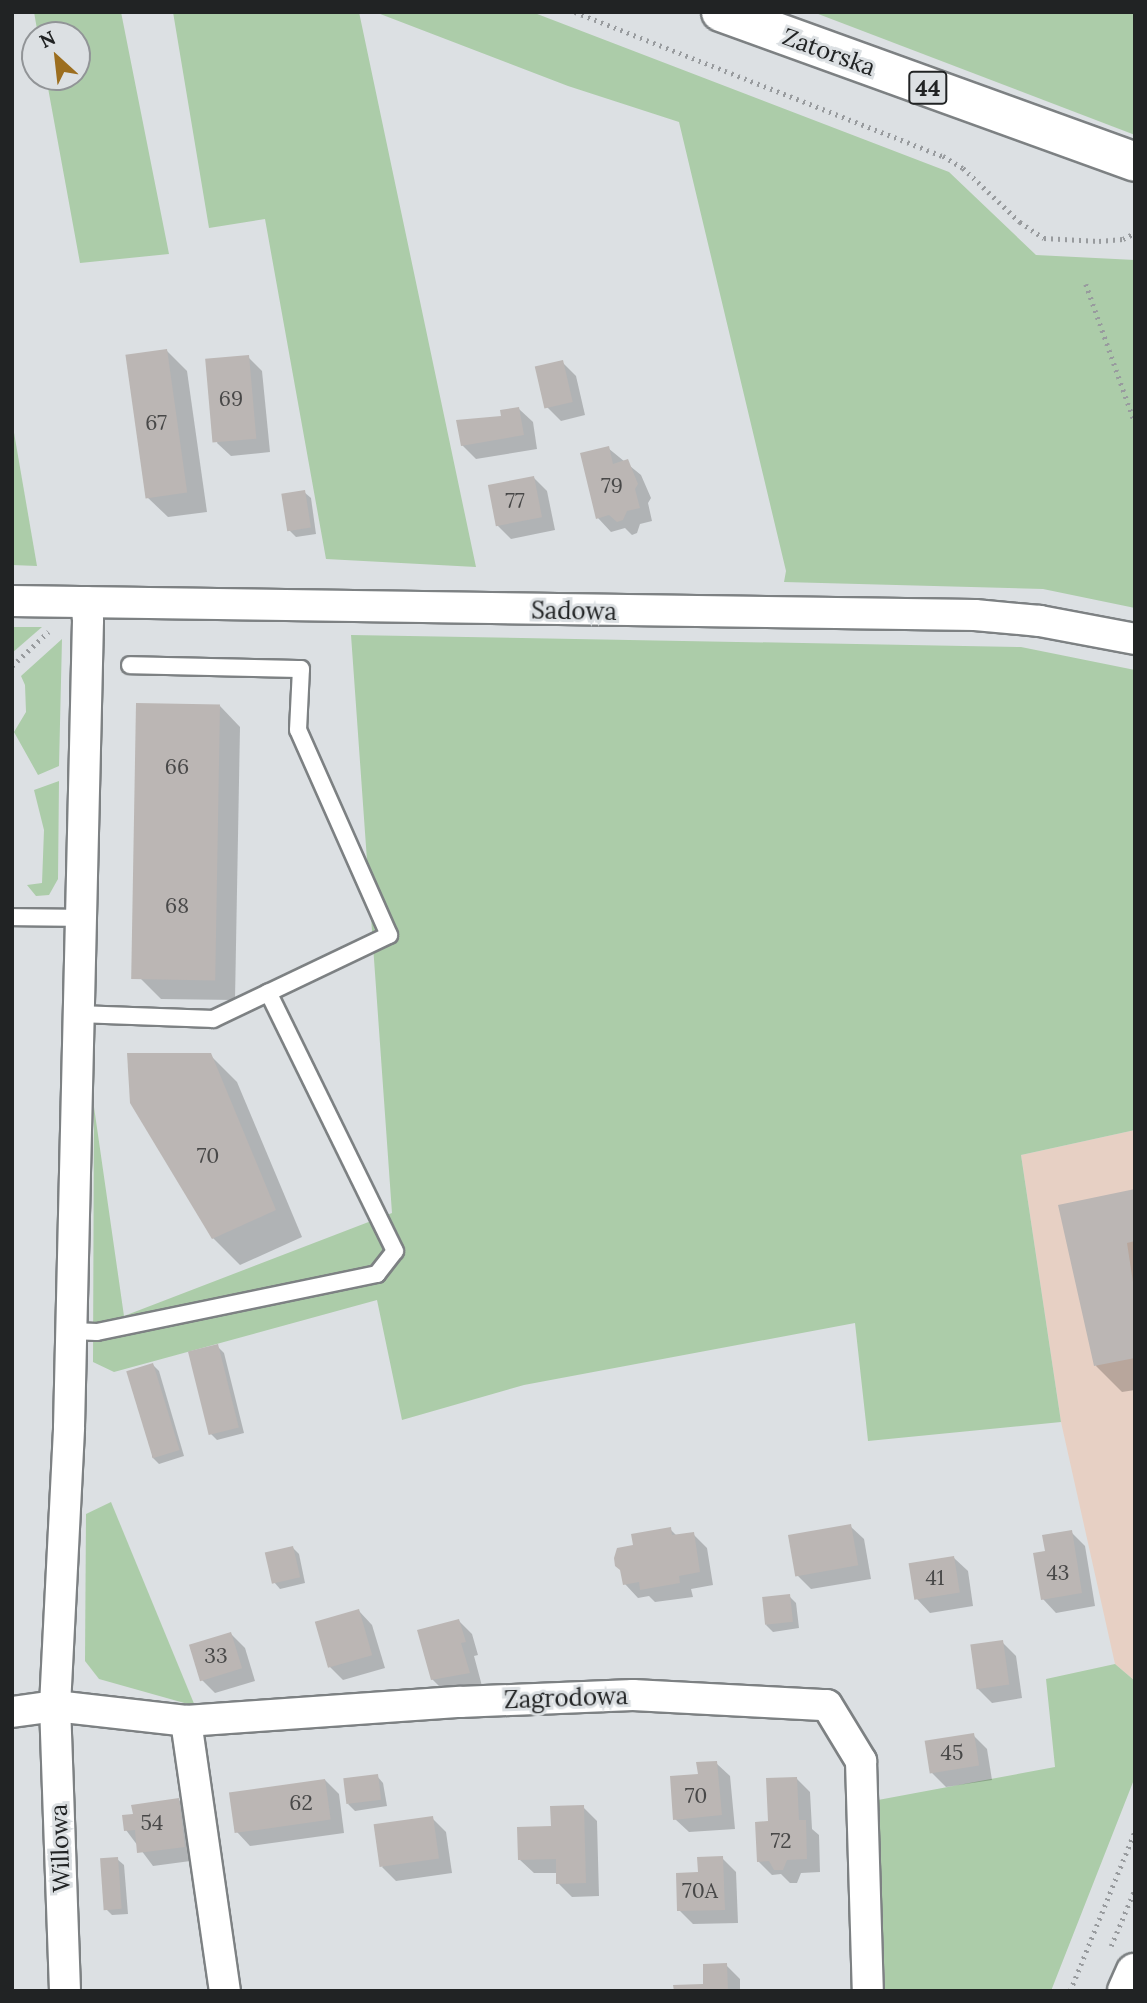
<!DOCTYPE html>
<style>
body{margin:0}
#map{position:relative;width:1147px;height:2003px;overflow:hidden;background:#dce0e3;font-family:Lora,serif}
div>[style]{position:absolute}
.education>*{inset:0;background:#e7d0c4}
.green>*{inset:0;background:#accca9}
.shadow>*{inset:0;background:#0003}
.building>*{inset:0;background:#bbb6b4;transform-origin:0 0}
.path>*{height:4.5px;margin-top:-2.25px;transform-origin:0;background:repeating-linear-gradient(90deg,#989b9e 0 2px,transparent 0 7px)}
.roads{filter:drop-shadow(2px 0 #7d8183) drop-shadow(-2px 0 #7d8183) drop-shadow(0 2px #7d8183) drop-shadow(0 -2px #7d8183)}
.service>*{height:16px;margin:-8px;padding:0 8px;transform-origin:8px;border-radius:8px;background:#fff}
.minor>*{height:30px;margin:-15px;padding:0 15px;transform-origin:15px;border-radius:15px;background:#fff}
.tertiary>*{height:38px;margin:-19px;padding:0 19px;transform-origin:19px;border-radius:19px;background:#fff}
.primary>*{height:38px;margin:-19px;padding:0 19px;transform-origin:19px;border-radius:19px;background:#fff}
span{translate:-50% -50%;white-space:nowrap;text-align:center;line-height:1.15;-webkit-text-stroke:6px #dce0e3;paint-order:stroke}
.number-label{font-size:21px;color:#484848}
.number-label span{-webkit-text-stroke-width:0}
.shield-label span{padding:2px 5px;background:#dce0e3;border:2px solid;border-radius:5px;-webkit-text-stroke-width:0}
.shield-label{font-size:23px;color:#212324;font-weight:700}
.street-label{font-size:24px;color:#212324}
.frame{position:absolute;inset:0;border:14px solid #212324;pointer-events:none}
.north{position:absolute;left:21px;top:21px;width:70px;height:70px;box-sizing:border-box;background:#dce0e3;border:2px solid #919497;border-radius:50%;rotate:333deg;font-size:19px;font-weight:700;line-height:28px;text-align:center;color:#212324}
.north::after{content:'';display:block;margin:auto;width:24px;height:32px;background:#9c6e1f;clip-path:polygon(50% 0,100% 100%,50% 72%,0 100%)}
</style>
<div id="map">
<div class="education">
<div style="clip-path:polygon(1135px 1130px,1135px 1681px,1115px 1664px,1061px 1422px,1021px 1155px)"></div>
</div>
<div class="green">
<div style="clip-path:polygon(34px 12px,121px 12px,169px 254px,80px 263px,46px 77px,77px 77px,77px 35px,38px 35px)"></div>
<div style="clip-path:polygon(173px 12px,359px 12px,476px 567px,326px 559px,265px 219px,209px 228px)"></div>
<div style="clip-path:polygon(375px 12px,532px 12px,949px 172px,1036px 255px,1135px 260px,1135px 608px,1043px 589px,784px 582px,786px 571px,679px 122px,568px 86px)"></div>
<div style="clip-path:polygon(813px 12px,1135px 12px,1135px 135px)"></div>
<div style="clip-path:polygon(12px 421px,37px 566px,12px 565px)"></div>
<div style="clip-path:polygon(12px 627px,42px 627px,12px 653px)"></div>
<div style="clip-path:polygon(351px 635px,1021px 647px,1135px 670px,1135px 1130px,1021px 1155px,1061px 1422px,868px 1441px,855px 1323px,524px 1385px,402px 1420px,377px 1300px,114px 1372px,93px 1362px,94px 1107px,124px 1316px,392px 1213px)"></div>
<div style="clip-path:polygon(62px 639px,59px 766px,38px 775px,14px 732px,26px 712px,25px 685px,21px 676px)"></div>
<div style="clip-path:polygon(59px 781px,58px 879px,49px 895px,36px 896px,27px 885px,42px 883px,44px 830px,34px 790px)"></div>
<div style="clip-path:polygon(111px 1502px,195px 1706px,99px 1679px,85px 1661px,86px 1514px)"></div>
<div style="clip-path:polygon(1115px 1664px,1135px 1681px,1135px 1777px,1051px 1991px,885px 1991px,878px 1800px,1055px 1767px,1046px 1679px)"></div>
</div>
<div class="shadow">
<div style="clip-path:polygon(167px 351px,187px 371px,207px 512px,168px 517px,147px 497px)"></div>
<div style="clip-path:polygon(248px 357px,262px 371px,270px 452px,231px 456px,217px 443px)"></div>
<div style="clip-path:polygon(562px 362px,576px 376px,585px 415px,561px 421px,547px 407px)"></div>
<div style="clip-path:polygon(519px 409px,533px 422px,537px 449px,476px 459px,462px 445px)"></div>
<div style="clip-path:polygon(608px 448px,641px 475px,651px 498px,648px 503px,652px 521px,640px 524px,637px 533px,632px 535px,625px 528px,611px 532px,598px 518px)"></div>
<div style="clip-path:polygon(534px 478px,547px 491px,555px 530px,511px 539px,497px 525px)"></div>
<div style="clip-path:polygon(304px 492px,311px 498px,316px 534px,296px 537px,289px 530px)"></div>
<div style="clip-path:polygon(220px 706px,240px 727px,235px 1000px,161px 999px,140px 978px)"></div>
<div style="clip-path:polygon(210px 1055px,237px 1082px,302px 1237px,240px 1265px,213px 1238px)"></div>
<div style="clip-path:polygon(1135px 1191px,1135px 1390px,1122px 1392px,1096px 1366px)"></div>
<div style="clip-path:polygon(217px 1346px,224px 1353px,244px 1433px,217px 1440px,211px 1434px)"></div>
<div style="clip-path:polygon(153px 1365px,159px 1371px,184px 1456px,159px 1464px,152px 1457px)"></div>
<div style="clip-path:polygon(850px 1526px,864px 1539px,871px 1579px,811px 1589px,797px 1575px)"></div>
<div style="clip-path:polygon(670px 1529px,677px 1536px,693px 1534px,707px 1548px,713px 1585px,691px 1589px,693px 1597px,655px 1602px,649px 1596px,638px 1598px,625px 1584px)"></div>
<div style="clip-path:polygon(1071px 1532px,1085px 1546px,1095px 1606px,1056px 1613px,1043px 1599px,1047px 1552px)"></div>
<div style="clip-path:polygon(293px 1548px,299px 1554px,305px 1583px,280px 1589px,274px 1582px)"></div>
<div style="clip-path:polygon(954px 1558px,968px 1571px,973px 1606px,930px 1613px,917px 1599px)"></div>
<div style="clip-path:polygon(789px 1596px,796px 1603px,799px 1628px,773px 1632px,766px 1625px)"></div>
<div style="clip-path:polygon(359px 1611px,372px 1625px,385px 1668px,343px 1680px,329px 1666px)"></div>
<div style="clip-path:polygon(459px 1621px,472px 1634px,478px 1655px,474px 1656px,482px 1686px,446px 1693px,432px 1679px)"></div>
<div style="clip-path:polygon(231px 1634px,245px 1648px,255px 1681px,215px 1693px,201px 1679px)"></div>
<div style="clip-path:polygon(1002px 1642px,1016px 1656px,1022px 1698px,992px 1703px,978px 1689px)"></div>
<div style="clip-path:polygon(973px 1735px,987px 1749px,992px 1780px,946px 1787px,932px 1773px)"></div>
<div style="clip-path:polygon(716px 1763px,730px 1776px,735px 1829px,689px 1832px,675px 1819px,700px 1775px)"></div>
<div style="clip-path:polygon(377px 1776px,383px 1783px,387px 1806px,355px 1811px,348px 1804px)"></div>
<div style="clip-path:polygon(797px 1779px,810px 1792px,812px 1829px,819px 1835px,820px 1872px,801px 1873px,797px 1883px,790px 1883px,781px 1874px,772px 1875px,758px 1861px,770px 1823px)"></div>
<div style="clip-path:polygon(325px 1780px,339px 1794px,344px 1833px,250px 1846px,237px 1832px)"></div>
<div style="clip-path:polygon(179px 1800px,192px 1814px,198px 1860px,153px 1866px,126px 1830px)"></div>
<div style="clip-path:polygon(583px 1807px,597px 1821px,599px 1896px,572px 1897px,558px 1883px,558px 1873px,534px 1873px,520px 1860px,553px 1828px)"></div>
<div style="clip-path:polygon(432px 1818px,446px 1832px,452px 1873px,396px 1881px,382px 1867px)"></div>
<div style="clip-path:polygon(722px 1858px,736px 1872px,738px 1923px,693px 1924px,679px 1910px)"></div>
<div style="clip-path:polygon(117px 1859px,124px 1865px,128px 1914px,112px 1915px,106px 1909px)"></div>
<div style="clip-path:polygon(726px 1965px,740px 1979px,740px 1991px,675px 1991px,705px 1986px)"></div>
</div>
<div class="building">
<div style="left:167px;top:349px;width:145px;height:42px;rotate:82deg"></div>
<div style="left:249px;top:355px;width:84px;height:44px;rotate:85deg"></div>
<div style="left:563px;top:360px;width:43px;height:29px;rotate:77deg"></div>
<div style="clip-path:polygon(519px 407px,524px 435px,461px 446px,456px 420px,501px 416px,500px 410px)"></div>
<div style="clip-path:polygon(609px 446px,613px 464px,628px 459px,638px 484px,635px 489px,640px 508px,627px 511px,623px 520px,617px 522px,609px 515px,596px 519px,580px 453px)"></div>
<div style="left:534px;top:476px;width:42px;height:47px;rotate:79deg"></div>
<div style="left:305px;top:490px;width:38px;height:24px;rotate:81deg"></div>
<div style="left:136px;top:703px;width:84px;height:276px;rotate:1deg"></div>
<div style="clip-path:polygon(127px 1053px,211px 1053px,276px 1210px,212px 1239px,130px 1103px)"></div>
<div style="clip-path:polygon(1135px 1189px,1135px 1241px,1127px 1243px,1135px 1295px,1135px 1358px,1094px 1366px,1058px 1205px)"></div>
<div style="left:218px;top:1344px;width:86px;height:31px;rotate:76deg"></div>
<div style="left:153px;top:1363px;width:91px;height:28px;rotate:73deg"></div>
<div style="left:851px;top:1524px;width:42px;height:64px;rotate:80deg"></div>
<div style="clip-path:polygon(671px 1527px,672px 1535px,694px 1532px,700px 1572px,679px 1576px,680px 1583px,640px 1590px,639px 1582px,623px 1585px,620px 1570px,615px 1566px,614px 1558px,617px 1548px,633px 1545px,631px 1534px)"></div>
<div style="clip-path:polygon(1072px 1530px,1082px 1593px,1041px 1600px,1033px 1553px,1045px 1551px,1042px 1535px)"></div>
<div style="left:293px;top:1546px;width:32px;height:29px;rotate:77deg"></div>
<div style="left:954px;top:1556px;width:37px;height:46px;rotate:81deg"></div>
<div style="left:790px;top:1594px;width:28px;height:28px;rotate:84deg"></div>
<div style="left:359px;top:1609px;width:48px;height:46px;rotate:74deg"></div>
<div style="clip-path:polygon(459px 1619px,466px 1642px,461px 1643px,470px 1673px,431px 1680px,417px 1630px)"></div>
<div style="left:231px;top:1632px;width:38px;height:44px;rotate:73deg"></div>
<div style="left:1003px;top:1640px;width:45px;height:33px;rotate:82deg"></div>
<div style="left:974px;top:1733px;width:33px;height:50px;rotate:81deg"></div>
<div style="clip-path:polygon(717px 1761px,722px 1815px,673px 1820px,670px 1776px,698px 1774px,696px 1762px)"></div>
<div style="left:378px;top:1774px;width:26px;height:35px;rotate:83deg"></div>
<div style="clip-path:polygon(797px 1777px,799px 1820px,806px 1820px,807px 1859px,787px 1860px,783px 1870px,774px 1870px,769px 1861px,757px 1862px,755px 1822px,768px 1821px,766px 1778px)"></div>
<div style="left:325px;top:1779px;width:41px;height:97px;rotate:82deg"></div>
<div style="clip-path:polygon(179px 1798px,185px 1847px,137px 1853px,135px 1830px,124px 1831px,122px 1815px,133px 1814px,131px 1805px)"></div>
<div style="clip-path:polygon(584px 1805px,586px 1883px,556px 1884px,556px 1859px,518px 1860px,517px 1827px,551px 1826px,550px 1806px)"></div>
<div style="left:433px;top:1816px;width:43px;height:60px;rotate:82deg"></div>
<div style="clip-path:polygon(723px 1856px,725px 1910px,677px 1911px,676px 1873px,698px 1872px,697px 1857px)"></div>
<div style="left:118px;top:1857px;width:52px;height:18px;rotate:86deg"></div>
<div style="clip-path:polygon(727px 1963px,728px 1991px,674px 1991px,673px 1985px,703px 1984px,703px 1964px)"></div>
</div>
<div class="path">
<div style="left:575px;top:12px;width:395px;rotate:21.4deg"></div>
<div style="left:943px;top:156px;width:23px;rotate:31deg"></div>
<div style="left:963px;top:168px;width:79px;rotate:43.5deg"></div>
<div style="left:1020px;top:222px;width:29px;rotate:34deg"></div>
<div style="left:1044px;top:238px;width:55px;rotate:3.1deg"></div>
<div style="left:1099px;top:241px;width:24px;rotate:-5deg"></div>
<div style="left:1123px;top:239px;width:13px;rotate:-27deg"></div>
<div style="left:1086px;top:284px;width:147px;rotate:70.6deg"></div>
<div style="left:12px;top:666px;width:50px;rotate:-43.4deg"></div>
<div style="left:1111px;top:1946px;width:62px;rotate:-67.2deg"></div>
<div style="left:1070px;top:1991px;width:173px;rotate:-67.9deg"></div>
</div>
<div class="roads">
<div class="service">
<div style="left:12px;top:917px;width:69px;rotate:0.8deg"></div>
<div style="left:79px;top:1014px;width:134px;rotate:2.1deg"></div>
<div style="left:213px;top:1019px;width:195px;rotate:-25.5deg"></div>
<div style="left:389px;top:935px;width:224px;rotate:-113.9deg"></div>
<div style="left:298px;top:730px;width:61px;rotate:-87.2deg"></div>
<div style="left:301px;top:669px;width:171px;rotate:-178.7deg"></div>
<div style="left:71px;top:1331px;width:26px;rotate:2deg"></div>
<div style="left:97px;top:1332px;width:286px;rotate:-11.7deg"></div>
<div style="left:377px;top:1274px;width:29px;rotate:-52deg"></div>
<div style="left:395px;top:1251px;width:288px;rotate:-116.1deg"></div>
</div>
<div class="minor">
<div style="left:12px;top:601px;width:963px;rotate:0.83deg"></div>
<div style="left:975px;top:615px;width:65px;rotate:5.3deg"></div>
<div style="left:1040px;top:621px;width:97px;rotate:10.7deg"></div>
<div style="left:12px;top:1712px;width:43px;rotate:-7.9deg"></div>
<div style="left:55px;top:1706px;width:132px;rotate:6.5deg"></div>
<div style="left:186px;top:1721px;width:275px;rotate:-4deg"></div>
<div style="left:460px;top:1702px;width:173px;rotate:-2.3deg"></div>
<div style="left:633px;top:1695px;width:194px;rotate:3deg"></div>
<div style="left:827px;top:1705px;width:66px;rotate:58.7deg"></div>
<div style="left:861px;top:1761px;width:230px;rotate:88.3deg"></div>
<div style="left:186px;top:1721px;width:273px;rotate:81.8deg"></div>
<div style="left:65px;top:1991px;width:285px;rotate:-92deg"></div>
<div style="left:55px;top:1706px;width:279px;rotate:-87.1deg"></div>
<div style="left:69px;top:1427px;width:807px;rotate:-88.65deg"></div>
<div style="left:88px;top:620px;width:18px;rotate:-96deg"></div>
</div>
<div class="tertiary">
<div style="left:1127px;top:1991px;width:20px;rotate:-66deg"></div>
</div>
<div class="primary">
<div style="left:721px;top:12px;width:440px;rotate:19.9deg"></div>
</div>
</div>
<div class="number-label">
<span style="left:231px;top:399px">69</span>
<span style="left:156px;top:423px">67</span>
<span style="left:612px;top:486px">79</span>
<span style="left:515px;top:501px">77</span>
<span style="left:177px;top:767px">66</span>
<span style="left:177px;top:906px">68</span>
<span style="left:208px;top:1156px">70</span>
<span style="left:1058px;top:1573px">43</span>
<span style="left:935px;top:1578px">41</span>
<span style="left:216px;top:1656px">33</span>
<span style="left:952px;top:1753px">45</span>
<span style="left:696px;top:1796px">70</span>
<span style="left:301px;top:1803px">62</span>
<span style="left:152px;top:1823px">54</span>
<span style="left:781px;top:1841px">72</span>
<span style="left:700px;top:1891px">70A</span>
</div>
<div class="shield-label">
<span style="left:928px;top:88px">44</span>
</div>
<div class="street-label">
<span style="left:829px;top:52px;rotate:20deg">Zatorska</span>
<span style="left:574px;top:611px;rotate:1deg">Sadowa</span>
<span style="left:566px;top:1698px;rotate:-2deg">Zagrodowa</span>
<span style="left:60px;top:1848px;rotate:-92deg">Willowa</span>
</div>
<div class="frame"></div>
<div class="north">N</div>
</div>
